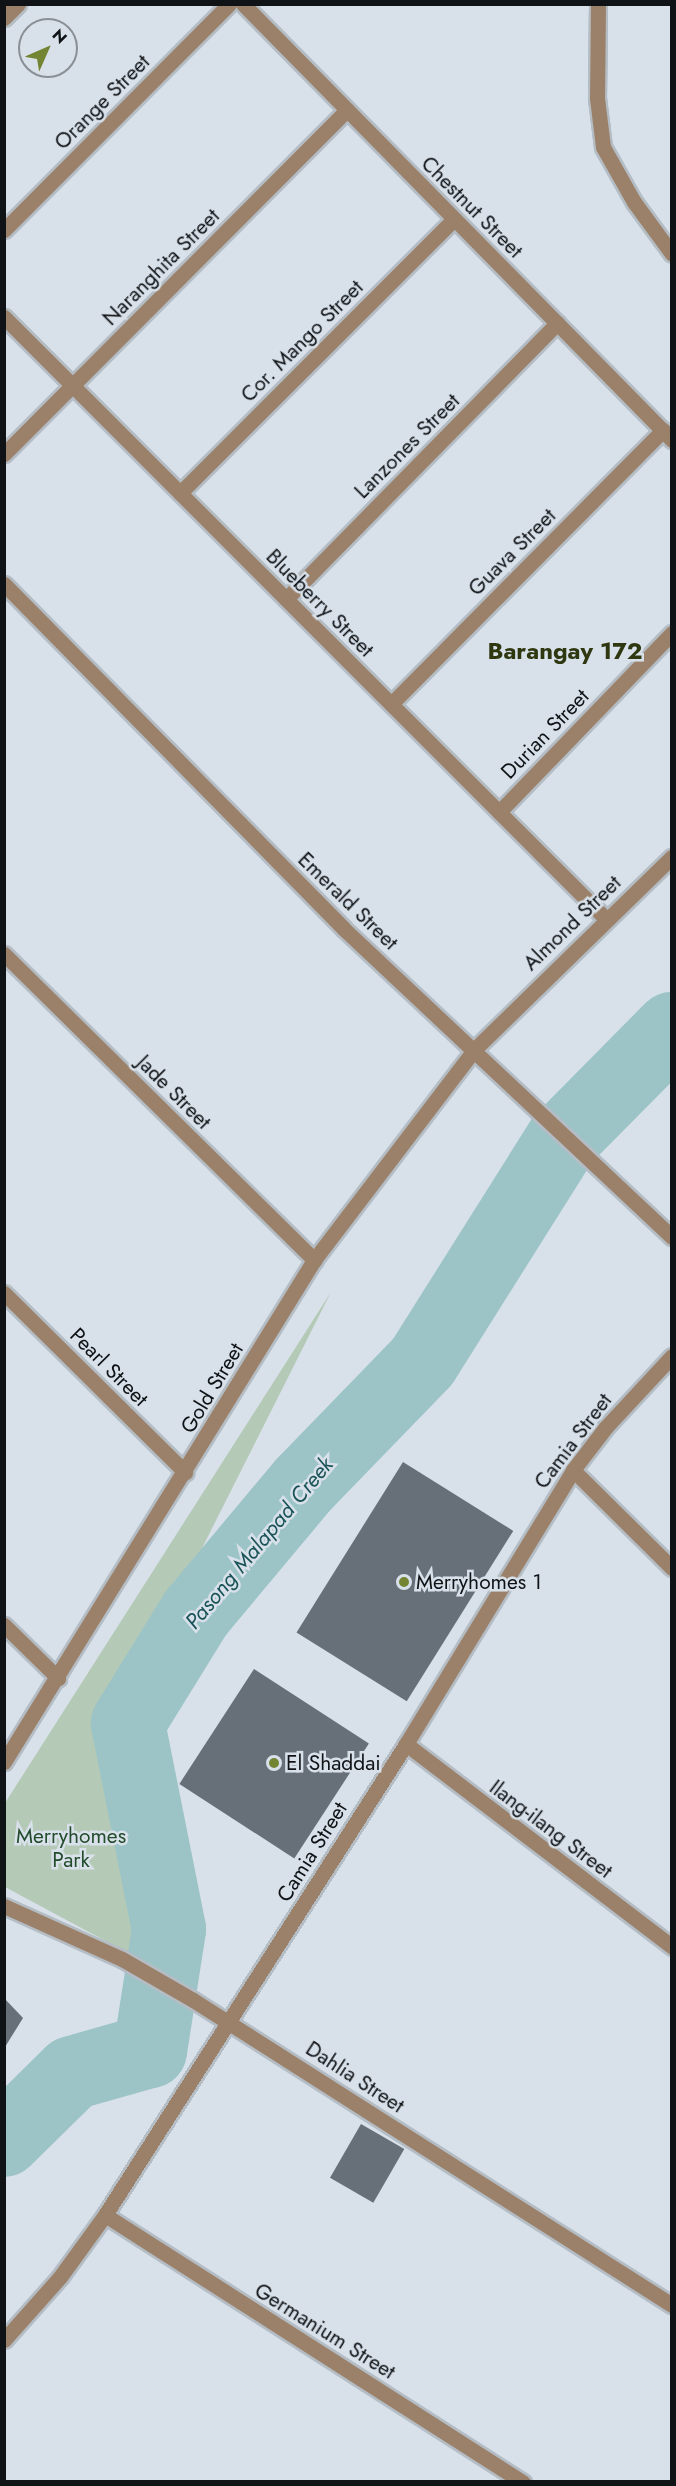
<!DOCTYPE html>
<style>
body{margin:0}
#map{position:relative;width:676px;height:2486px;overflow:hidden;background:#d8e1ea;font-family:Jost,sans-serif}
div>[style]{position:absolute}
.green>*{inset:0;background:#b4c9b6}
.river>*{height:74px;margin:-37px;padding:0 37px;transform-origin:37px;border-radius:37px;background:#9cc4c7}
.building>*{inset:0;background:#677078;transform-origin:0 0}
.roads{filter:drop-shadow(2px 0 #b4bcc4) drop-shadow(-2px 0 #b4bcc4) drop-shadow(0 2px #b4bcc4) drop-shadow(0 -2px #b4bcc4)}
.minor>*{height:15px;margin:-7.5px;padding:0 7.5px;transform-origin:7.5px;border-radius:7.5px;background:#9b8169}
.dots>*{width:16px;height:16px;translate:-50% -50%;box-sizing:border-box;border:3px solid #d8e1ea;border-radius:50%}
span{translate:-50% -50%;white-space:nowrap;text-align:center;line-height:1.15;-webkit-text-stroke:5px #d8e1ea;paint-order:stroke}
.street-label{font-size:21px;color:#101316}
.poi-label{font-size:21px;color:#101316}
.left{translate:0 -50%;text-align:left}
.park-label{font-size:21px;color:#234c2c}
.water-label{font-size:22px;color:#1b5458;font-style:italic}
.quarter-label{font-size:24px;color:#2f3710;font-weight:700}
.frame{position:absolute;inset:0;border:6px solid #101316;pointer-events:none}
.north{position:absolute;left:18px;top:18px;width:60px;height:60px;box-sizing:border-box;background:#d8e1ea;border:2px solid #888f95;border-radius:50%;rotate:45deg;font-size:16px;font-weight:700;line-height:24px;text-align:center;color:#101316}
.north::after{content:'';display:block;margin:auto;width:21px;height:27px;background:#738433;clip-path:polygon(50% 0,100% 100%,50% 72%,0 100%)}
</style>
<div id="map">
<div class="green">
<div style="clip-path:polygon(331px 1292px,111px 1729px,154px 1921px,141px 1960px,5px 1887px,5px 1803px)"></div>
</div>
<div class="river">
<div style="left:4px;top:2140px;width:95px;rotate:-44.6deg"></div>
<div style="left:72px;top:2073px;width:81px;rotate:-15.8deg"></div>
<div style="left:150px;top:2051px;width:123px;rotate:-81.1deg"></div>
<div style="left:169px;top:1929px;width:210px;rotate:-101.3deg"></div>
<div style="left:128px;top:1723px;width:129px;rotate:-58.3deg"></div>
<div style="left:196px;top:1613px;width:168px;rotate:-50.1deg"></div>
<div style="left:304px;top:1484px;width:171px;rotate:-45.9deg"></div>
<div style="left:423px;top:1361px;width:262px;rotate:-57.8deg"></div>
<div style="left:563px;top:1139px;width:155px;rotate:-45.3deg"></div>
</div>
<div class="building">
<div style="left:403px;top:1462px;width:130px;height:201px;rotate:32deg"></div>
<div style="left:254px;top:1669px;width:137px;height:137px;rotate:33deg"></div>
<div style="clip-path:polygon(5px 1999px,23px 2018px,5px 2047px)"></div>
<div style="left:361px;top:2124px;width:50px;height:62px;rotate:30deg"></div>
</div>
<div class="roads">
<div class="minor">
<div style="left:243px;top:4px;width:612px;rotate:45.46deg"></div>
<div style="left:598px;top:4px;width:94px;rotate:90.6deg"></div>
<div style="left:597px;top:98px;width:49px;rotate:83deg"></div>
<div style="left:603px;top:147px;width:63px;rotate:60.6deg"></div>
<div style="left:634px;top:202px;width:64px;rotate:53.8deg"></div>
<div style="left:4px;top:18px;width:20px;rotate:-45deg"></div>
<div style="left:4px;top:230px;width:319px;rotate:-45.1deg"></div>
<div style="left:4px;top:317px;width:850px;rotate:45deg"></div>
<div style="left:4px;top:454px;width:486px;rotate:-45.1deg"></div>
<div style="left:180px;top:493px;width:387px;rotate:-45deg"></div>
<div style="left:4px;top:584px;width:484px;rotate:45.4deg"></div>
<div style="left:344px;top:929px;width:450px;rotate:43.2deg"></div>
<div style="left:286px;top:599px;width:387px;rotate:-45.5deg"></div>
<div style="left:391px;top:704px;width:386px;rotate:-45.2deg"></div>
<div style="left:499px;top:812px;width:249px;rotate:-46deg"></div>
<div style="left:4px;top:954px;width:436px;rotate:44.6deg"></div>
<div style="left:4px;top:1293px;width:255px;rotate:44.7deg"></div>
<div style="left:573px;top:1470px;width:139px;rotate:44.7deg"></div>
<div style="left:4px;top:1625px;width:76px;rotate:44.5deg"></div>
<div style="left:406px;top:1744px;width:335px;rotate:37.3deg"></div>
<div style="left:4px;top:1762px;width:590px;rotate:-58.3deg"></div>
<div style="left:314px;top:1260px;width:265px;rotate:-52.7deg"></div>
<div style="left:475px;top:1049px;width:275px;rotate:-44.3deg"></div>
<div style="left:4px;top:1906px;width:129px;rotate:24.2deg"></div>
<div style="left:122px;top:1959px;width:82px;rotate:30deg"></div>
<div style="left:193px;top:2000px;width:568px;rotate:32.49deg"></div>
<div style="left:105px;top:2215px;width:496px;rotate:32.6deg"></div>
<div style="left:4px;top:2340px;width:84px;rotate:-48.4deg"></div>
<div style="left:60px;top:2277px;width:77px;rotate:-54deg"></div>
<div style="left:105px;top:2215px;width:559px;rotate:-57.42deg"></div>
<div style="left:406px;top:1744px;width:321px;rotate:-58.6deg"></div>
<div style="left:573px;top:1470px;width:54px;rotate:-52.5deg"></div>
<div style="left:606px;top:1427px;width:97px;rotate:-47.1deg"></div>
</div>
</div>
<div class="dots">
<div style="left:404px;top:1582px;background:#738433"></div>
<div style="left:274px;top:1763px;background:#738433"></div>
</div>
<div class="street-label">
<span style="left:102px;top:102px;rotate:-45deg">Orange Street</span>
<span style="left:472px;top:207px;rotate:45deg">Chestnut Street</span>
<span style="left:161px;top:267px;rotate:-45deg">Naranghita Street</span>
<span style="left:302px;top:341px;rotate:-45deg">Cor. Mango Street</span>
<span style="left:407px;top:446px;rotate:-45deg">Lanzones Street</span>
<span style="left:512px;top:552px;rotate:-45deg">Guava Street</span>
<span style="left:320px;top:603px;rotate:45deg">Blueberry Street</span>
<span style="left:545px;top:734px;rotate:-46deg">Durian Street</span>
<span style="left:348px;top:901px;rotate:44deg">Emerald Street</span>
<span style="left:572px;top:923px;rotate:-44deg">Almond Street</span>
<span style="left:174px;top:1092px;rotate:45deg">Jade Street</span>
<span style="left:109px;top:1367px;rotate:45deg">Pearl Street</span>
<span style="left:212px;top:1388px;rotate:-59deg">Gold Street</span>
<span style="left:573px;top:1441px;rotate:-53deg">Camia Street</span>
<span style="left:551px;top:1829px;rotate:37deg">Ilang-ilang Street</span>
<span style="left:312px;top:1852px;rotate:-58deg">Camia Street</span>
<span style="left:355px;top:2077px;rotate:33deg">Dahlia Street</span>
<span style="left:325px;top:2331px;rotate:32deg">Germanium Street</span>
</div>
<div class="poi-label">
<span class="left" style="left:416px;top:1582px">Merryhomes 1</span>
<span class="left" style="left:286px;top:1763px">El Shaddai</span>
</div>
<div class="park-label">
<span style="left:71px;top:1848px">Merryhomes<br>Park</span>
</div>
<div class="water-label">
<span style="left:259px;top:1543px;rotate:-50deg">Pasong Malapad Creek</span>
</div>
<div class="quarter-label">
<span style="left:565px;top:651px">Barangay 172</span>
</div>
<div class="frame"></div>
<div class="north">N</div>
</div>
